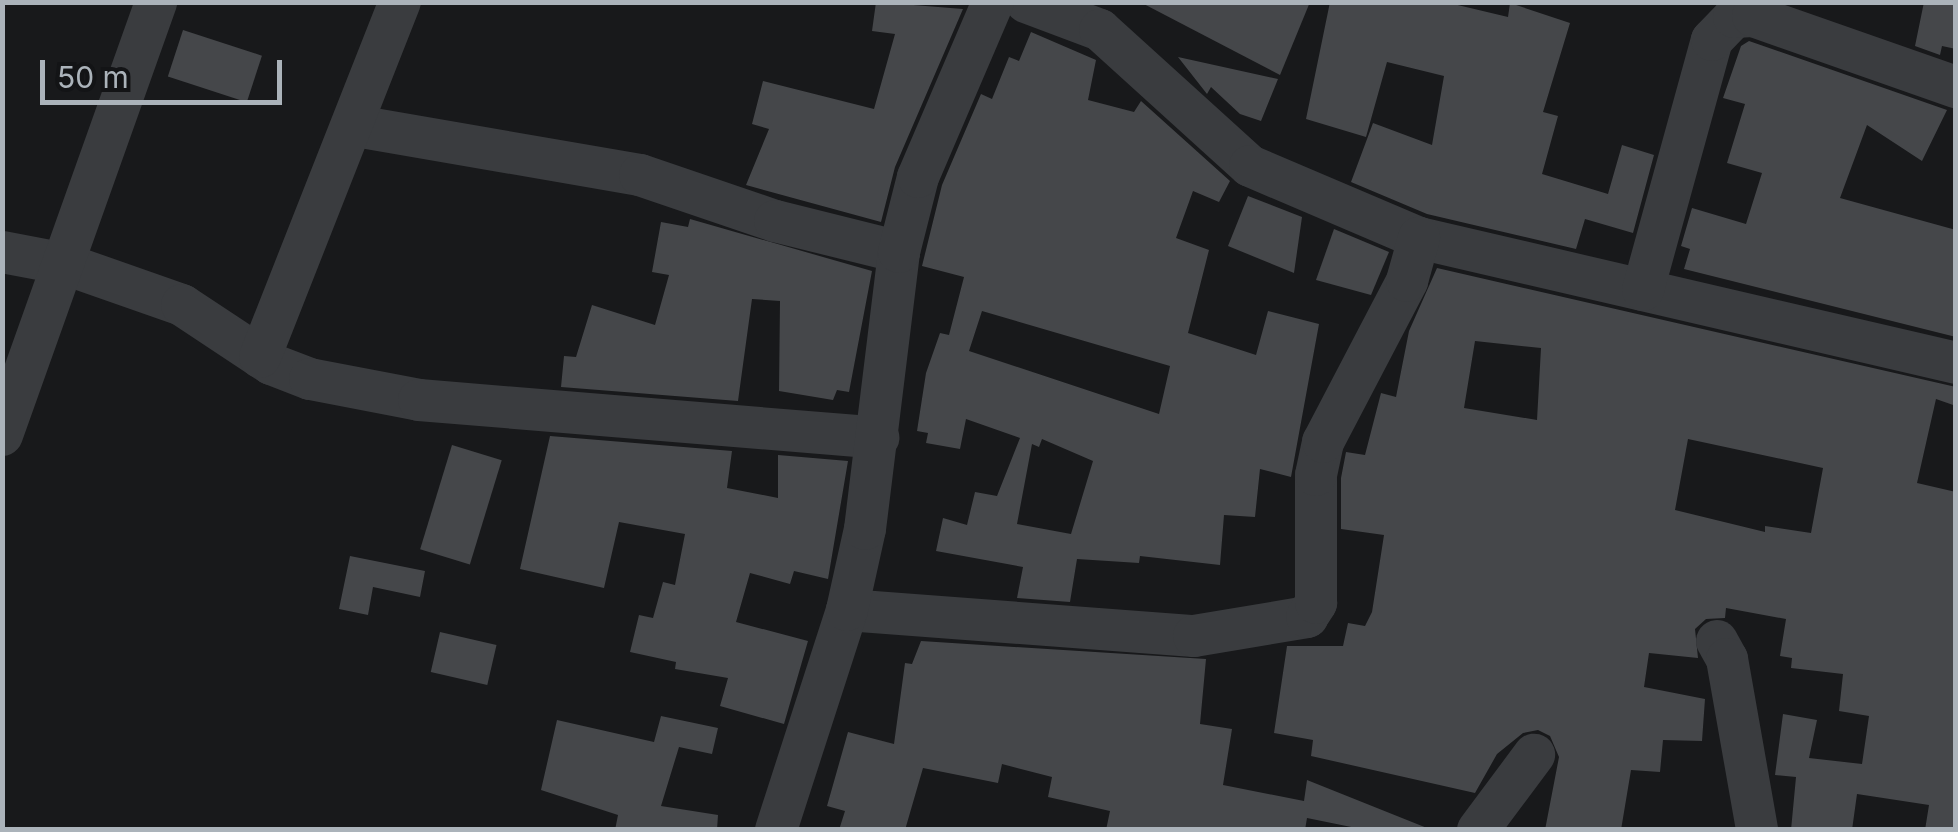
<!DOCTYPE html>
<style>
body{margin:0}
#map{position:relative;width:1958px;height:832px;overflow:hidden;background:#18191b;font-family:Inter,sans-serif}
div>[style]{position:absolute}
.building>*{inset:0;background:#45474a;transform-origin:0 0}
.minor>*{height:42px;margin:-21px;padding:0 21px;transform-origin:21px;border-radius:21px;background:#3a3c3f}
span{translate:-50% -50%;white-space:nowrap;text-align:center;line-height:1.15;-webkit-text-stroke:8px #131416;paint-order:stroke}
.frame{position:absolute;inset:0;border:5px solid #abb3ba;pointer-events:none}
.scale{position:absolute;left:40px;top:60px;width:242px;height:45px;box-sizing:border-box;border:5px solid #abb3ba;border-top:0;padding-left:12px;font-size:30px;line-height:35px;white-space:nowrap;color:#abb3ba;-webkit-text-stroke:8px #131416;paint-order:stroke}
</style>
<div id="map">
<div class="building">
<div style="clip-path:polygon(876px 2px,963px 9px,895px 167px,881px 222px,746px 185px,769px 129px,752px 124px,763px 81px,874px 109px,895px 34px,872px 31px)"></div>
<div style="clip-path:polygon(1140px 2px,1310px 2px,1280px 75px)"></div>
<div style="clip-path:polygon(1330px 2px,1445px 2px,1508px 17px,1510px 3px,1570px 23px,1543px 112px,1558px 116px,1542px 174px,1608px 194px,1622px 145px,1654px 155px,1633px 233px,1585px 219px,1576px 249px,1427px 214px,1351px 182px,1373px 123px,1432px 145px,1444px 76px,1387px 62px,1366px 137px,1306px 119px)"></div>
<div style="clip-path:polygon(1924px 2px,1956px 2px,1956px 49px,1942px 46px,1940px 55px,1915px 46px)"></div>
<div style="left:183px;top:30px;width:83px;height:49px;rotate:18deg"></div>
<div style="clip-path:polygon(evenodd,1031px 32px,1096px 60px,1088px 100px,1134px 112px,1141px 101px,1230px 181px,1219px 202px,1193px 191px,1176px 238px,1209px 250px,1188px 333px,1256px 355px,1268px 311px,1319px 324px,1291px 477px,1260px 469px,1255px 517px,1224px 515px,1220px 565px,1140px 556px,1139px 563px,1077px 559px,1070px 602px,1017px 598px,1023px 567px,936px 551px,943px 518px,967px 525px,975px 492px,997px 496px,1020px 438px,966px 419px,960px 449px,926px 443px,928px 433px,917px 431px,926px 373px,940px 333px,949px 335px,964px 277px,922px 266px,942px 185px,981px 94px,992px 99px,1009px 57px,1019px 61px,1031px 32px,982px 311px,1170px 366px,1159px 414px,969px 351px,982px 311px,1031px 32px,1042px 439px,1093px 461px,1071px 534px,1017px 524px,1032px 444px,1039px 447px,1042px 439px)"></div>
<div style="clip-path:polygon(1749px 41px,1947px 110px,1922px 161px,1867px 125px,1840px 198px,1956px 230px,1956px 337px,1684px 269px,1690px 249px,1681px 246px,1692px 208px,1746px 224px,1762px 173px,1727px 163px,1745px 104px,1723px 98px,1741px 46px)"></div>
<div style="clip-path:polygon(1178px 57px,1278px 79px,1261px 121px,1240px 114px,1211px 87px,1207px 94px)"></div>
<div style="clip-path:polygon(1248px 196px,1302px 217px,1294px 273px,1228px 246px)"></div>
<div style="clip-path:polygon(690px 219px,872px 271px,849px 392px,837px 390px,833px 400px,779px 391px,780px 301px,752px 299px,738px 401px,561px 387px,564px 356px,576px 357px,592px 305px,655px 325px,669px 275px,652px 272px,661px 222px,688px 227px)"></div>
<div style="clip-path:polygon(1334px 229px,1389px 252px,1371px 295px,1316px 280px)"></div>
<div style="clip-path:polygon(evenodd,1437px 268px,1956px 387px,1956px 406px,1936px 399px,1917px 483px,1956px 492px,1956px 830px,1925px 830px,1929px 805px,1857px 794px,1852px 830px,1791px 830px,1796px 777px,1775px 775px,1783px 714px,1817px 720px,1809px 758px,1862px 764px,1869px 716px,1839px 711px,1843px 674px,1791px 668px,1792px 658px,1780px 656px,1786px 619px,1726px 608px,1725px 618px,1706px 619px,1695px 629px,1698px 658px,1649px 653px,1644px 687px,1705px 699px,1702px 741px,1663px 740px,1660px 772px,1631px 770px,1621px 830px,1545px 830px,1559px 757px,1550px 736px,1538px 730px,1523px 733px,1497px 754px,1475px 793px,1311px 756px,1313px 740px,1274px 733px,1287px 646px,1343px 646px,1348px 623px,1365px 626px,1372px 612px,1384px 535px,1341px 529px,1341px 478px,1346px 452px,1365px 455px,1381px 393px,1396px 397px,1409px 331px,1437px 268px,1475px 341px,1541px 348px,1537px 420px,1464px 408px,1475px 341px,1437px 268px,1688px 439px,1823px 468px,1811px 533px,1765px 526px,1765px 532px,1675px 510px,1688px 439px)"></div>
<div style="clip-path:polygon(550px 436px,732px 451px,727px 488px,778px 498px,778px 455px,848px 461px,828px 579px,794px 571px,790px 584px,750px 573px,736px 622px,808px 641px,784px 724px,720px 706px,728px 678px,675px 669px,676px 662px,630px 652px,639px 615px,653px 618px,663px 582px,675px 585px,685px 534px,619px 522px,604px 588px,520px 569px)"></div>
<div style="left:452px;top:445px;width:52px;height:109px;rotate:17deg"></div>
<div style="clip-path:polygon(350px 556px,425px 571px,420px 597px,373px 587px,368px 615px,339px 609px)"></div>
<div style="left:440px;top:632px;width:58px;height:41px;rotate:13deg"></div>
<div style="clip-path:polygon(921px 641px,1206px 659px,1200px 724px,1232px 729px,1223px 785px,1304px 801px,1307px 780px,1432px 830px,1361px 829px,1307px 818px,1305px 830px,1106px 830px,1110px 811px,1048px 797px,1052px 777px,1002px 764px,998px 783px,923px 768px,905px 830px,839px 830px,845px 811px,827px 806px,848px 732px,894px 744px,905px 663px,912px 664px)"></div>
<div style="clip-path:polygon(661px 716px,718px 728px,712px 754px,679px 747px,661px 806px,718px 815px,717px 830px,615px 830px,618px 815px,541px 790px,557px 720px,654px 742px)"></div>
</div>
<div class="minor">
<div style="left:1026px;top:2px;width:79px;rotate:20.7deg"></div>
<div style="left:1100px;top:30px;width:202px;rotate:42.2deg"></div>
<div style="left:1250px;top:166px;width:184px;rotate:23.1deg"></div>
<div style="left:1419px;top:238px;width:551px;rotate:13.1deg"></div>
<div style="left:356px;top:126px;width:288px;rotate:9.8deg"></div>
<div style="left:640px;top:175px;width:143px;rotate:18.8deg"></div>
<div style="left:775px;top:221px;width:128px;rotate:14deg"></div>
<div style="left:2px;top:252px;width:64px;rotate:10.8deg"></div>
<div style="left:65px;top:264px;width:124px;rotate:19.3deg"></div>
<div style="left:182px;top:305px;width:107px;rotate:33.5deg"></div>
<div style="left:271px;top:364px;width:42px;rotate:21deg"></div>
<div style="left:310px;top:379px;width:111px;rotate:10.9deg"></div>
<div style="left:419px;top:400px;width:461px;rotate:4.7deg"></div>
<div style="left:1643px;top:290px;width:259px;rotate:-74.6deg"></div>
<div style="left:1712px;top:40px;width:32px;rotate:-46deg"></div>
<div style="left:1734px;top:17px;width:19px;rotate:-3deg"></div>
<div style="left:1753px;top:16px;width:215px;rotate:19.3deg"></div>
<div style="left:260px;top:357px;width:382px;rotate:-68.5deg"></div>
<div style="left:2px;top:435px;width:460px;rotate:-70.4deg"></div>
<div style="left:847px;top:610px;width:348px;rotate:4.3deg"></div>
<div style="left:1194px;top:636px;width:115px;rotate:-9.5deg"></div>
<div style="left:1307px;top:617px;width:17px;rotate:-57deg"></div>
<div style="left:1316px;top:603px;width:128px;rotate:-90deg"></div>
<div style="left:1316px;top:475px;width:34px;rotate:-78deg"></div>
<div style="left:1323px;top:442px;width:182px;rotate:-62.4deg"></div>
<div style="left:1407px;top:281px;width:45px;rotate:-74.4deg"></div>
<div style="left:1717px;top:641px;width:21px;rotate:61deg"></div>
<div style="left:1727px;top:659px;width:174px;rotate:80deg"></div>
<div style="left:776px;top:830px;width:231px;rotate:-72.1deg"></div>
<div style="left:847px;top:610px;width:83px;rotate:-77.5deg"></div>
<div style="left:865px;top:529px;width:279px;rotate:-83deg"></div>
<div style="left:899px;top:252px;width:77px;rotate:-75.8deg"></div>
<div style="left:918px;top:177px;width:190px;rotate:-66.8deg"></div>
<div style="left:1478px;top:830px;width:94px;rotate:-53.3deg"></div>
</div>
<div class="frame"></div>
<div class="scale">50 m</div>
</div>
